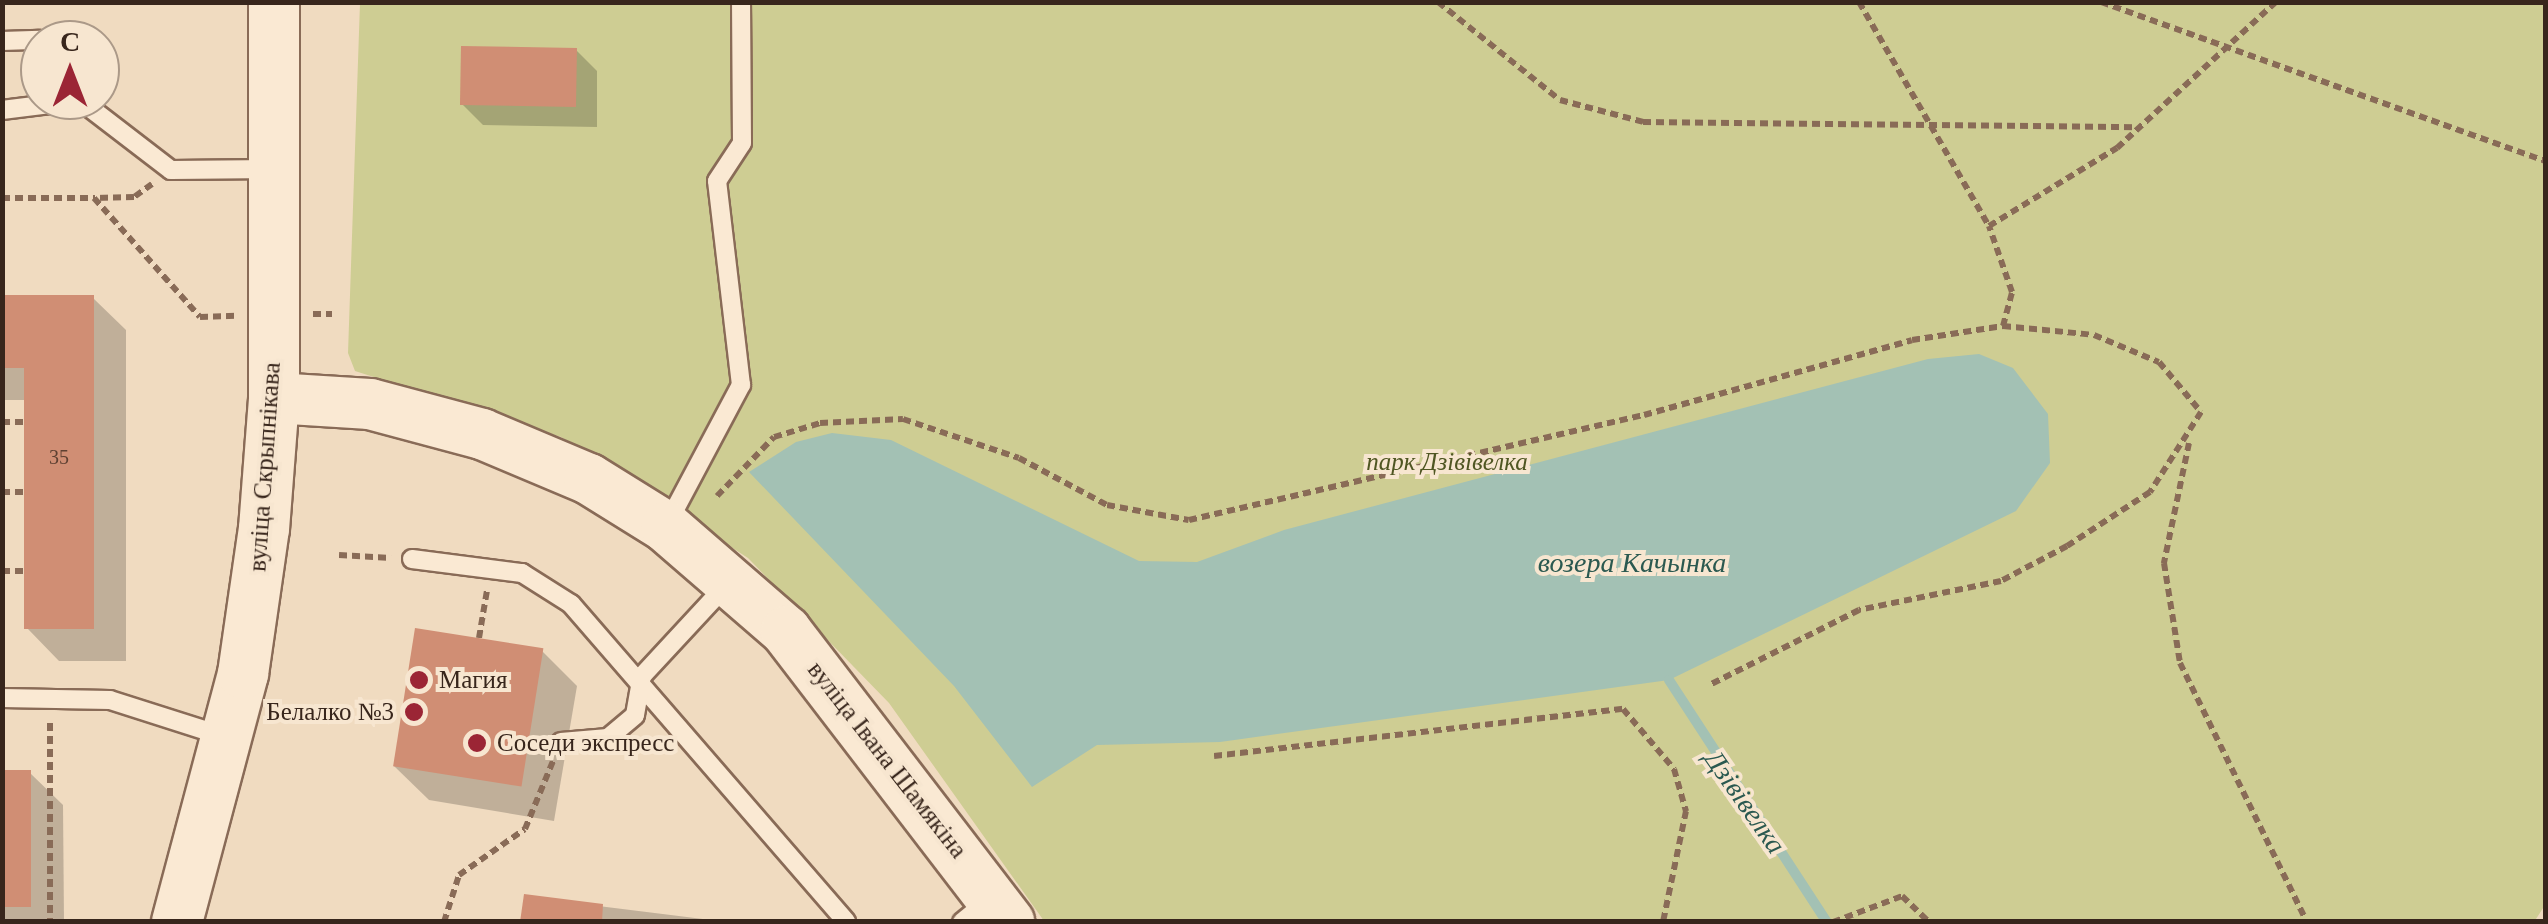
<!DOCTYPE html>
<meta charset="utf-8">
<style>
body{margin:0}
#map{position:relative;width:2548px;height:924px;overflow:hidden;background:#f0dbc0;font-family:Georgia,serif}
div>[style]{position:absolute}
.green>*{inset:0;background:#cecd93}
.water>*{inset:0;background:#a3c1b4}
.shadow>*{inset:0;background:#0003}
.stream>*{height:10px;margin:-5px;padding:0 5px;transform-origin:5px;border-radius:5px;background:#a3c1b4}
.building>*{inset:0;background:#d08e74;transform-origin:0 0}
.path>*{height:6px;margin-top:-3px;transform-origin:0;background:repeating-linear-gradient(90deg,#896b57 0 8px,transparent 0 13px)}
.roads{filter:drop-shadow(2px 0 #896b57) drop-shadow(-2px 0 #896b57) drop-shadow(0 2px #896b57) drop-shadow(0 -2px #896b57)}
.lane>*{height:18px;margin:-9px;padding:0 9px;transform-origin:9px;border-radius:9px;background:#fae9d3}
.secondary>*{height:50px;margin:-25px;padding:0 25px;transform-origin:25px;border-radius:25px;background:#fae9d3}
.dots>*{width:28px;height:28px;translate:-50% -50%;box-sizing:border-box;border:5px solid #f7e6d0;border-radius:50%}
span{translate:-50% -50%;white-space:nowrap;text-align:center;line-height:1.15;-webkit-text-stroke:8px #f7e6d0;paint-order:stroke}
.number-label{font-size:20px;color:#5e4032}
.number-label span{-webkit-text-stroke-width:0}
.park-label{font-size:25px;color:#4f5622;font-style:italic}
.street-label{font-size:25px;color:#38261c}
.poi-label{font-size:25px;color:#38261c}
.left{translate:0 -50%;text-align:left}
.right{translate:-100% -50%;text-align:right}
.water-label{font-size:28px;color:#2b5950;font-style:italic}
.frame{position:absolute;inset:0;border:5px solid #38261c;pointer-events:none}
.north{position:absolute;left:20px;top:20px;width:100px;height:100px;box-sizing:border-box;background:#f7e6d0;border:2px solid #ab9988;border-radius:50%;rotate:0deg;font-size:28px;font-weight:700;line-height:40px;text-align:center;color:#38261c}
.north::after{content:'';display:block;margin:auto;width:35px;height:45px;background:#9b2535;clip-path:polygon(50% 0,100% 100%,50% 72%,0 100%)}
</style>
<div id="map">
<div class="green">
<div style="clip-path:polygon(360px 3px,2545px 3px,2545px 905px,2534px 922px,1044px 921px,889px 703px,748px 558px,561px 437px,355px 371px,348px 353px)"></div>
</div>
<div class="water">
<div style="clip-path:polygon(1979px 354px,2013px 368px,2048px 414px,2050px 463px,2016px 511px,1669px 680px,1220px 742px,1097px 745px,1032px 787px,954px 686px,749px 472px,796px 442px,832px 433px,891px 440px,1139px 561px,1197px 562px,1284px 530px,1928px 359px)"></div>
</div>
<div class="shadow">
<div style="clip-path:polygon(576px 50px,597px 71px,597px 127px,483px 125px,462px 104px)"></div>
<div style="clip-path:polygon(2px 298px,93px 298px,126px 330px,126px 661px,59px 661px,27px 628px,27px 400px,2px 400px)"></div>
<div style="clip-path:polygon(542px 651px,577px 686px,554px 821px,429px 800px,394px 766px)"></div>
<div style="clip-path:polygon(2px 773px,30px 773px,63px 805px,64px 922px,2px 922px)"></div>
<div style="clip-path:polygon(526px 897px,727px 922px,523px 922px)"></div>
</div>
<div class="stream">
<div style="left:1669px;top:680px;width:289px;rotate:56.9deg"></div>
</div>
<div class="building">
<div style="left:461px;top:46px;width:116px;height:59px;rotate:1deg"></div>
<div style="clip-path:polygon(2px 295px,94px 295px,94px 629px,24px 629px,24px 368px,2px 368px)"></div>
<div style="left:415px;top:628px;width:130px;height:140px;rotate:9deg"></div>
<div style="left:31px;top:770px;width:137px;height:29px;rotate:90deg"></div>
<div style="clip-path:polygon(524px 894px,603px 904px,602px 922px,520px 922px)"></div>
</div>
<div class="path">
<div style="left:1438px;top:2px;width:156px;rotate:38.8deg"></div>
<div style="left:1560px;top:100px;width:86px;rotate:14.8deg"></div>
<div style="left:1643px;top:122px;width:494px;rotate:0.6deg"></div>
<div style="left:1859px;top:2px;width:259px;rotate:59.9deg"></div>
<div style="left:2101px;top:2px;width:473px;rotate:19.7deg"></div>
<div style="left:152px;top:184px;width:22px;rotate:144deg"></div>
<div style="left:134px;top:197px;width:40px;rotate:178.6deg"></div>
<div style="left:94px;top:198px;width:159px;rotate:48.3deg"></div>
<div style="left:200px;top:317px;width:36px;rotate:-2deg"></div>
<div style="left:2px;top:198px;width:92px"></div>
<div style="left:313px;top:314px;width:19px"></div>
<div style="left:2003px;top:326px;width:35px;rotate:-75deg"></div>
<div style="left:2012px;top:292px;width:70px;rotate:-109.2deg"></div>
<div style="left:1989px;top:226px;width:150px;rotate:-31.4deg"></div>
<div style="left:2117px;top:148px;width:216px;rotate:-42.6deg"></div>
<div style="left:2px;top:422px;width:22px"></div>
<div style="left:2189px;top:443px;width:123px;rotate:101.8deg"></div>
<div style="left:2164px;top:563px;width:101px;rotate:80.9deg"></div>
<div style="left:2180px;top:663px;width:288px;rotate:63.9deg"></div>
<div style="left:2px;top:492px;width:22px"></div>
<div style="left:717px;top:496px;width:82px;rotate:-46deg"></div>
<div style="left:774px;top:437px;width:48px;rotate:-16.9deg"></div>
<div style="left:820px;top:423px;width:83px;rotate:-2.8deg"></div>
<div style="left:903px;top:419px;width:122px;rotate:18.6deg"></div>
<div style="left:1019px;top:458px;width:100px;rotate:28.1deg"></div>
<div style="left:1107px;top:505px;width:83px;rotate:10.4deg"></div>
<div style="left:1189px;top:520px;width:467px;rotate:-13deg"></div>
<div style="left:1644px;top:415px;width:278px;rotate:-15.6deg"></div>
<div style="left:1912px;top:340px;width:92px;rotate:-8.7deg"></div>
<div style="left:2003px;top:326px;width:91px;rotate:5.6deg"></div>
<div style="left:2094px;top:335px;width:70px;rotate:22.6deg"></div>
<div style="left:2159px;top:362px;width:65px;rotate:50deg"></div>
<div style="left:2201px;top:412px;width:95px;rotate:122.5deg"></div>
<div style="left:2150px;top:492px;width:99px;rotate:147deg"></div>
<div style="left:2067px;top:546px;width:75px;rotate:152.1deg"></div>
<div style="left:2001px;top:581px;width:145px;rotate:168.5deg"></div>
<div style="left:1859px;top:610px;width:168px;rotate:153.4deg"></div>
<div style="left:339px;top:555px;width:52px;rotate:3.3deg"></div>
<div style="left:2px;top:571px;width:22px"></div>
<div style="left:479px;top:638px;width:49px;rotate:-80.5deg"></div>
<div style="left:50px;top:723px;width:199px;rotate:90deg"></div>
<div style="left:1214px;top:756px;width:412px;rotate:-6.6deg"></div>
<div style="left:1623px;top:709px;width:79px;rotate:49.6deg"></div>
<div style="left:1674px;top:769px;width:44px;rotate:74.1deg"></div>
<div style="left:1686px;top:811px;width:113px;rotate:101.7deg"></div>
<div style="left:444px;top:922px;width:49px;rotate:-72.3deg"></div>
<div style="left:459px;top:875px;width:80px;rotate:-34.9deg"></div>
<div style="left:525px;top:829px;width:74px;rotate:-67.6deg"></div>
<div style="left:1833px;top:922px;width:74px;rotate:-20.6deg"></div>
<div style="left:1902px;top:896px;width:37px;rotate:44deg"></div>
</div>
<div class="roads">
<div class="lane">
<div style="left:47px;top:40px;width:41px"></div>
<div style="left:2px;top:41px;width:38px;rotate:-2deg"></div>
<div style="left:81px;top:101px;width:113px;rotate:37.5deg"></div>
<div style="left:171px;top:170px;width:102px;rotate:-0.6deg"></div>
<div style="left:2px;top:110px;width:81px;rotate:-7.1deg"></div>
<div style="left:666px;top:526px;width:160px;rotate:-62deg"></div>
<div style="left:741px;top:385px;width:205px;rotate:-96.7deg"></div>
<div style="left:717px;top:181px;width:45px;rotate:-56.7deg"></div>
<div style="left:742px;top:143px;width:141px;rotate:-90.4deg"></div>
<div style="left:412px;top:559px;width:111px;rotate:7.3deg"></div>
<div style="left:522px;top:573px;width:58px;rotate:32.3deg"></div>
<div style="left:571px;top:604px;width:420px;rotate:49.1deg"></div>
<div style="left:2px;top:698px;width:108px;rotate:1.1deg"></div>
<div style="left:110px;top:700px;width:119px;rotate:17.7deg"></div>
<div style="left:561px;top:742px;width:47px;rotate:-4.9deg"></div>
<div style="left:608px;top:738px;width:35px;rotate:-40deg"></div>
<div style="left:635px;top:715px;width:40px;rotate:-80deg"></div>
<div style="left:642px;top:676px;width:127px;rotate:-47.2deg"></div>
<div style="left:962px;top:922px;width:33px;rotate:-39deg"></div>
</div>
<div class="secondary">
<div style="left:274px;top:398px;width:96px;rotate:3.6deg"></div>
<div style="left:370px;top:404px;width:116px;rotate:15deg"></div>
<div style="left:482px;top:434px;width:116px;rotate:22.8deg"></div>
<div style="left:589px;top:479px;width:91px;rotate:31.9deg"></div>
<div style="left:666px;top:527px;width:159px;rotate:40.9deg"></div>
<div style="left:786px;top:631px;width:367px;rotate:52.5deg"></div>
<div style="left:177px;top:922px;width:257px;rotate:-75.1deg"></div>
<div style="left:243px;top:674px;width:147px;rotate:-81.8deg"></div>
<div style="left:264px;top:529px;width:131px;rotate:-85.6deg"></div>
<div style="left:274px;top:398px;width:396px;rotate:-90deg"></div>
</div>
</div>
<div class="dots">
<div style="left:419px;top:680px;background:#9b2535"></div>
<div style="left:414px;top:712px;background:#9b2535"></div>
<div style="left:477px;top:743px;background:#9b2535"></div>
</div>
<div class="number-label">
<span style="left:59px;top:457px">35</span>
</div>
<div class="park-label">
<span style="left:1447px;top:462px">парк Дзівівелка</span>
</div>
<div class="street-label">
<span style="left:265px;top:467px;rotate:-86deg">вуліца Скрыпнікава</span>
<span style="left:887px;top:760px;rotate:52deg">вуліца Івана Шамякіна</span>
</div>
<div class="poi-label">
<span class="left" style="left:439px;top:680px">Магия</span>
<span class="right" style="left:394px;top:712px">Белалко №3</span>
<span class="left" style="left:497px;top:743px">Соседи экспресс</span>
</div>
<div class="water-label">
<span style="left:1632px;top:563px">возера Качынка</span>
<span style="left:1745px;top:802px;rotate:55deg">Дзівівелка</span>
</div>
<div class="frame"></div>
<div class="north">С</div>
</div>
